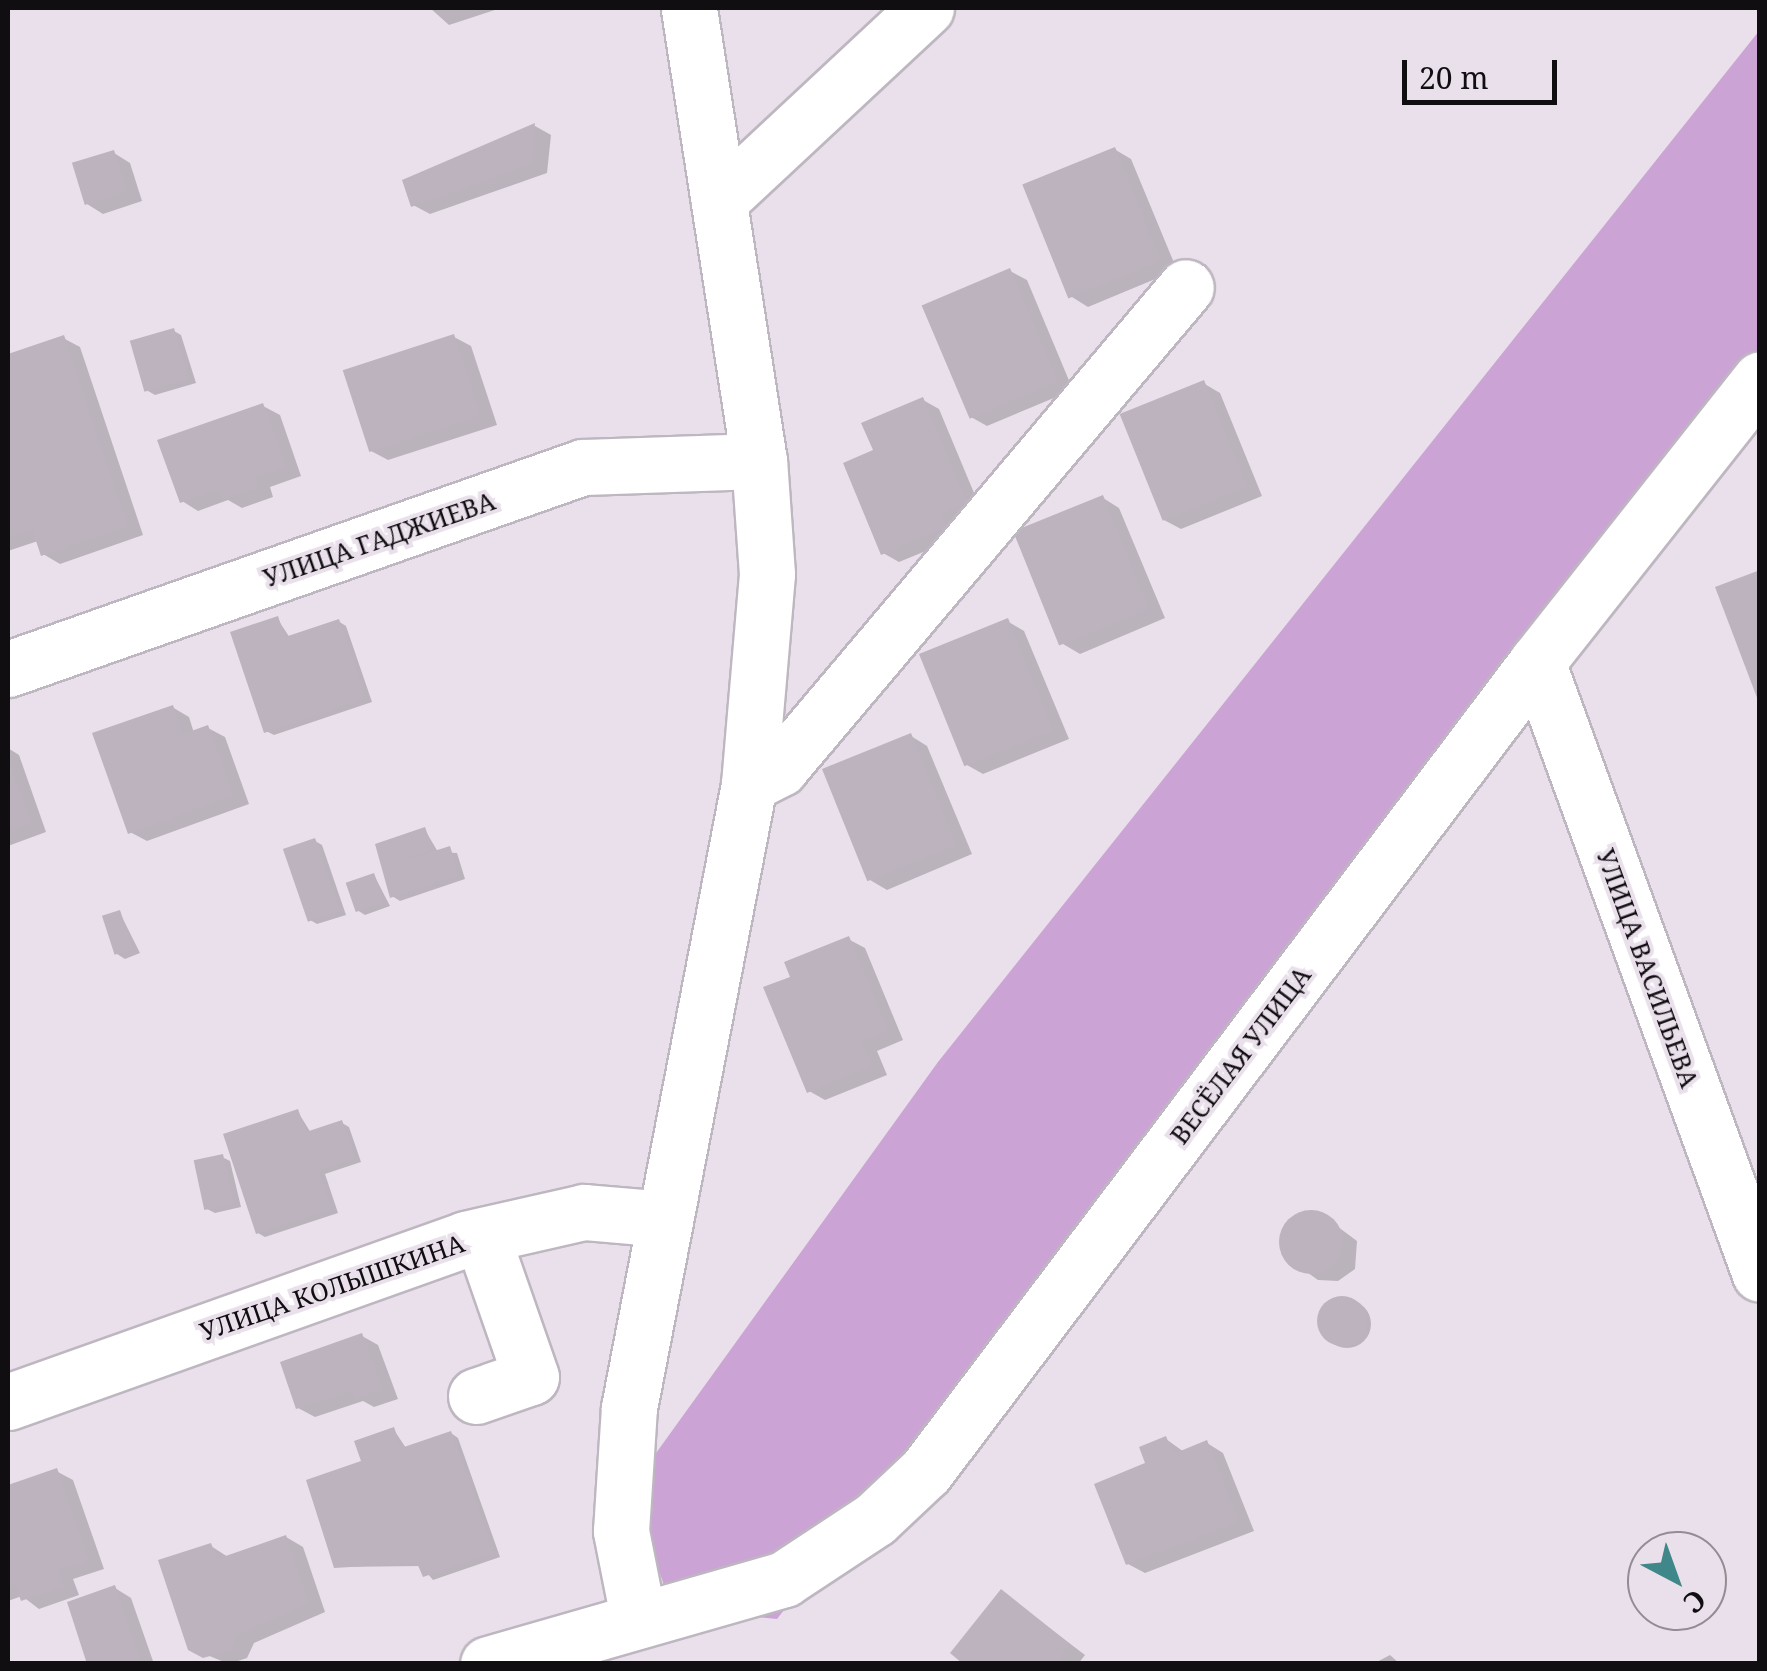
<!DOCTYPE html>
<meta charset="utf-8">
<style>
body{margin:0}
#map{position:relative;width:1767px;height:1671px;overflow:hidden;background:#e9e0eb;font-family:"Noto Serif",serif}
div>[style]{position:absolute}
.green>*{inset:0;background:#cba3d5}
.shadow>*{inset:0;background:#0003}
.round{border-radius:50%}
.building>*{inset:0;background:#bcb3be;transform-origin:0 0}
.roads{filter:drop-shadow(2px 0 #beb6c0) drop-shadow(-2px 0 #beb6c0) drop-shadow(0 2px #beb6c0) drop-shadow(0 -2px #beb6c0)}
.minor>*{height:55px;margin:-27.5px;padding:0 27.5px;transform-origin:27.5px;border-radius:27.5px;background:#fff}
span{translate:-50% -50%;white-space:nowrap;text-align:center;line-height:1.15;-webkit-text-stroke:8px #e9e0eb;paint-order:stroke}
.street-label{font-size:25px;color:#110e12}
.frame{position:absolute;inset:0;border:10px solid #110e12;pointer-events:none}
.north{position:absolute;left:1627px;top:1531px;width:100px;height:100px;box-sizing:border-box;background:#e9e0eb;border:2px solid #938c94;border-radius:50%;rotate:139deg;font-size:28px;font-weight:700;line-height:40px;text-align:center;color:#110e12}
.north::after{content:'';display:block;margin:auto;width:35px;height:45px;background:#3f8788;clip-path:polygon(50% 0,100% 100%,50% 72%,0 100%)}
.scale{position:absolute;left:1402px;top:60px;width:155px;height:45px;box-sizing:border-box;border:5px solid #110e12;border-top:0;padding-left:12px;font-size:30px;line-height:35px;white-space:nowrap;color:#110e12;-webkit-text-stroke:8px #e9e0eb;paint-order:stroke}
</style>
<div id="map">
<div class="green">
<div style="clip-path:polygon(1759px 31px,1759px 362px,777px 1619px,672px 1609px,648px 1538px,646px 1467px,938px 1062px)"></div>
</div>
<div class="shadow">
<div style="clip-path:polygon(430px 8px,501px 8px,449px 25px)"></div>
<div style="clip-path:polygon(535px 126px,551px 135px,547px 173px,430px 214px,413px 205px,453px 159px)"></div>
<div style="clip-path:polygon(1114px 149px,1131px 159px,1177px 270px,1088px 307px,1072px 297px)"></div>
<div style="clip-path:polygon(114px 153px,130px 163px,142px 201px,103px 214px,87px 204px)"></div>
<div style="clip-path:polygon(1010px 271px,1027px 280px,1073px 390px,987px 426px,971px 417px)"></div>
<div style="clip-path:polygon(174px 331px,181px 335px,196px 383px,155px 395px,148px 391px)"></div>
<div style="clip-path:polygon(454px 337px,471px 346px,497px 425px,388px 460px,371px 451px)"></div>
<div style="clip-path:polygon(63px 338px,80px 347px,143px 535px,60px 564px,43px 554px,38px 541px,8px 551px,8px 357px)"></div>
<div style="clip-path:polygon(1203px 383px,1220px 393px,1262px 496px,1181px 529px,1164px 520px)"></div>
<div style="clip-path:polygon(923px 400px,939px 409px,982px 512px,962px 536px,899px 562px,883px 553px,876px 452px)"></div>
<div style="clip-path:polygon(263px 406px,280px 415px,301px 476px,270px 487px,273px 497px,242px 508px,228px 500px,198px 511px,182px 501px)"></div>
<div style="clip-path:polygon(1103px 498px,1119px 508px,1165px 618px,1080px 654px,1063px 644px)"></div>
<div style="clip-path:polygon(277px 618px,290px 638px,338px 621px,346px 626px,372px 702px,274px 735px,266px 731px)"></div>
<div style="clip-path:polygon(1007px 621px,1024px 631px,1069px 739px,983px 774px,967px 765px)"></div>
<div style="clip-path:polygon(172px 707px,189px 717px,194px 733px,208px 728px,225px 737px,249px 804px,147px 841px,130px 832px)"></div>
<div style="clip-path:polygon(911px 736px,927px 746px,972px 854px,887px 890px,870px 880px)"></div>
<div style="clip-path:polygon(8px 748px,19px 755px,46px 832px,8px 846px)"></div>
<div style="clip-path:polygon(425px 830px,438px 852px,457px 853px,465px 879px,400px 901px,392px 896px,378px 846px)"></div>
<div style="clip-path:polygon(315px 841px,322px 845px,346px 915px,317px 924px,310px 920px)"></div>
<div style="clip-path:polygon(374px 875px,390px 906px,365px 915px,357px 910px)"></div>
<div style="clip-path:polygon(120px 913px,140px 953px,125px 959px,117px 954px)"></div>
<div style="clip-path:polygon(848px 939px,865px 948px,903px 1040px,877px 1051px,887px 1075px,825px 1100px,809px 1091px,793px 978px)"></div>
<div style="clip-path:polygon(298px 1112px,311px 1133px,342px 1123px,349px 1127px,361px 1162px,325px 1174px,338px 1213px,265px 1237px,258px 1233px)"></div>
<div style="clip-path:polygon(222px 1157px,230px 1161px,241px 1207px,215px 1213px,207px 1209px)"></div>
<div style="clip-path:polygon(1318px 1212px,1357px 1241px,1355px 1269px,1338px 1281px,1318px 1280px,1284px 1256px,1281px 1237px,1300px 1214px)"></div>
<div class="round" style="left:1323px;top:1300px;width:48px;height:48px"></div>
<div style="clip-path:polygon(362px 1336px,378px 1345px,398px 1399px,374px 1407px,363px 1401px,315px 1417px,298px 1408px)"></div>
<div style="clip-path:polygon(394px 1430px,406px 1448px,451px 1433px,458px 1438px,500px 1557px,433px 1580px,421px 1566px,336px 1567px)"></div>
<div style="clip-path:polygon(1166px 1439px,1184px 1452px,1207px 1443px,1223px 1453px,1254px 1531px,1145px 1573px,1128px 1564px,1148px 1465px)"></div>
<div style="clip-path:polygon(56px 1471px,73px 1480px,104px 1569px,73px 1579px,79px 1595px,39px 1609px,22px 1596px,8px 1601px,8px 1487px)"></div>
<div style="clip-path:polygon(286px 1537px,303px 1547px,325px 1612px,254px 1643px,247px 1658px,229px 1664px,190px 1648px,211px 1546px,228px 1557px)"></div>
<div style="clip-path:polygon(115px 1588px,131px 1598px,154px 1664px,90px 1664px)"></div>
<div style="clip-path:polygon(1002px 1592px,1085px 1655px,1078px 1664px,967px 1664px)"></div>
<div style="clip-path:polygon(1390px 1655px,1400px 1664px,1373px 1664px)"></div>
</div>
<div class="building">
<div style="clip-path:polygon(535px 123px,531px 164px,411px 207px,402px 180px)"></div>
<div style="left:1115px;top:147px;width:123px;height:100px;rotate:68deg"></div>
<div style="left:114px;top:150px;width:44px;height:44px;rotate:73deg"></div>
<div style="left:1010px;top:268px;width:123px;height:96px;rotate:67deg"></div>
<div style="left:174px;top:328px;width:53px;height:46px;rotate:74deg"></div>
<div style="left:454px;top:334px;width:86px;height:117px;rotate:72deg"></div>
<div style="clip-path:polygon(64px 335px,128px 526px,41px 556px,32px 529px,8px 537px,8px 354px)"></div>
<div style="left:1204px;top:380px;width:115px;height:91px;rotate:68deg"></div>
<div style="clip-path:polygon(923px 397px,967px 503px,941px 514px,947px 527px,881px 555px,843px 463px,873px 450px,861px 423px)"></div>
<div style="clip-path:polygon(263px 403px,286px 467px,255px 478px,258px 488px,223px 500px,219px 489px,180px 503px,157px 440px)"></div>
<div style="left:1103px;top:495px;width:123px;height:97px;rotate:68deg"></div>
<div style="clip-path:polygon(1760px 570px,1760px 703px,1759px 703px,1715px 587px)"></div>
<div style="clip-path:polygon(278px 616px,285px 637px,339px 619px,366px 698px,264px 733px,230px 632px)"></div>
<div style="left:1008px;top:618px;width:121px;height:96px;rotate:68deg"></div>
<div style="clip-path:polygon(173px 705px,183px 734px,208px 725px,234px 795px,128px 834px,92px 733px)"></div>
<div style="left:911px;top:733px;width:121px;height:96px;rotate:68deg"></div>
<div style="clip-path:polygon(8px 758px,31px 823px,8px 832px)"></div>
<div style="clip-path:polygon(425px 827px,433px 849px,396px 863px,450px 846px,459px 875px,390px 898px,375px 844px)"></div>
<div style="left:315px;top:838px;width:77px;height:34px;rotate:71deg"></div>
<div style="left:374px;top:873px;width:31px;height:30px;rotate:71deg"></div>
<div style="left:120px;top:910px;width:41px;height:19px;rotate:72deg"></div>
<div style="clip-path:polygon(849px 936px,888px 1031px,862px 1042px,872px 1065px,807px 1093px,763px 987px,790px 977px,784px 962px)"></div>
<div style="clip-path:polygon(298px 1109px,306px 1132px,342px 1120px,355px 1158px,319px 1170px,332px 1209px,256px 1234px,223px 1134px)"></div>
<div style="left:223px;top:1154px;width:51px;height:30px;rotate:78deg"></div>
<div class="round" style="left:1279px;top:1210px;width:64px;height:64px"></div>
<div class="round" style="left:1317px;top:1296px;width:50px;height:50px"></div>
<div style="clip-path:polygon(362px 1333px,383px 1390px,355px 1399px,352px 1391px,296px 1409px,280px 1362px)"></div>
<div style="clip-path:polygon(394px 1427px,401px 1448px,451px 1431px,494px 1553px,423px 1577px,417px 1563px,334px 1568px,306px 1480px,361px 1461px,354px 1441px)"></div>
<div style="clip-path:polygon(1166px 1436px,1173px 1454px,1207px 1440px,1239px 1521px,1126px 1565px,1094px 1484px,1145px 1463px,1139px 1447px)"></div>
<div style="clip-path:polygon(57px 1468px,89px 1560px,58px 1570px,64px 1586px,21px 1601px,15px 1584px,8px 1587px,8px 1485px)"></div>
<div style="clip-path:polygon(286px 1535px,309px 1603px,237px 1635px,231px 1650px,203px 1658px,188px 1650px,158px 1560px,211px 1543px,217px 1559px)"></div>
<div style="clip-path:polygon(115px 1585px,141px 1661px,87px 1664px,67px 1602px)"></div>
<div style="clip-path:polygon(1001px 1589px,1070px 1644px,1055px 1664px,963px 1664px,950px 1653px)"></div>
</div>
<div class="roads">
<div class="minor">
<div style="left:719px;top:201px;width:283px;rotate:-43deg"></div>
<div style="left:1537px;top:662px;width:651px;rotate:69.98deg"></div>
<div style="left:8px;top:669px;width:609px;rotate:-19.36deg"></div>
<div style="left:583px;top:467px;width:176px;rotate:-2deg"></div>
<div style="left:749px;top:784px;width:35px;rotate:-27deg"></div>
<div style="left:780px;top:768px;width:629px;rotate:-49.83deg"></div>
<div style="left:476px;top:1396px;width:58px;rotate:-19.1deg"></div>
<div style="left:531px;top:1377px;width:149px;rotate:-109.2deg"></div>
<div style="left:8px;top:1402px;width:485px;rotate:-19.6deg"></div>
<div style="left:465px;top:1239px;width:122px;rotate:-12.8deg"></div>
<div style="left:584px;top:1212px;width:81px;rotate:4.9deg"></div>
<div style="left:638px;top:1617px;width:88px;rotate:-101.2deg"></div>
<div style="left:621px;top:1531px;width:123px;rotate:-86.3deg"></div>
<div style="left:629px;top:1408px;width:635px;rotate:-79.11deg"></div>
<div style="left:749px;top:784px;width:211px;rotate:-85.1deg"></div>
<div style="left:767px;top:574px;width:113px;rotate:-94deg"></div>
<div style="left:759px;top:461px;width:458px;rotate:-98.8deg"></div>
<div style="left:488px;top:1664px;width:308px;rotate:-16deg"></div>
<div style="left:784px;top:1579px;width:109px;rotate:-33.4deg"></div>
<div style="left:875px;top:1519px;width:70px;rotate:-43.3deg"></div>
<div style="left:926px;top:1471px;width:1014px;rotate:-52.94deg"></div>
<div style="left:1537px;top:662px;width:360px;rotate:-51.7deg"></div>
</div>
</div>
<div class="street-label">
<span style="left:379px;top:539px;rotate:-19deg">УЛИЦА ГАДЖИЕВА</span>
<span style="left:1648px;top:968px;rotate:70deg">УЛИЦА ВАСИЛЬЕВА</span>
<span style="left:1240px;top:1055px;rotate:-53deg">ВЕСЁЛАЯ УЛИЦА</span>
<span style="left:332px;top:1287px;rotate:-19deg">УЛИЦА КОЛЫШКИНА</span>
</div>
<div class="frame"></div>
<div class="north">С</div>
<div class="scale">20 m</div>
</div>
